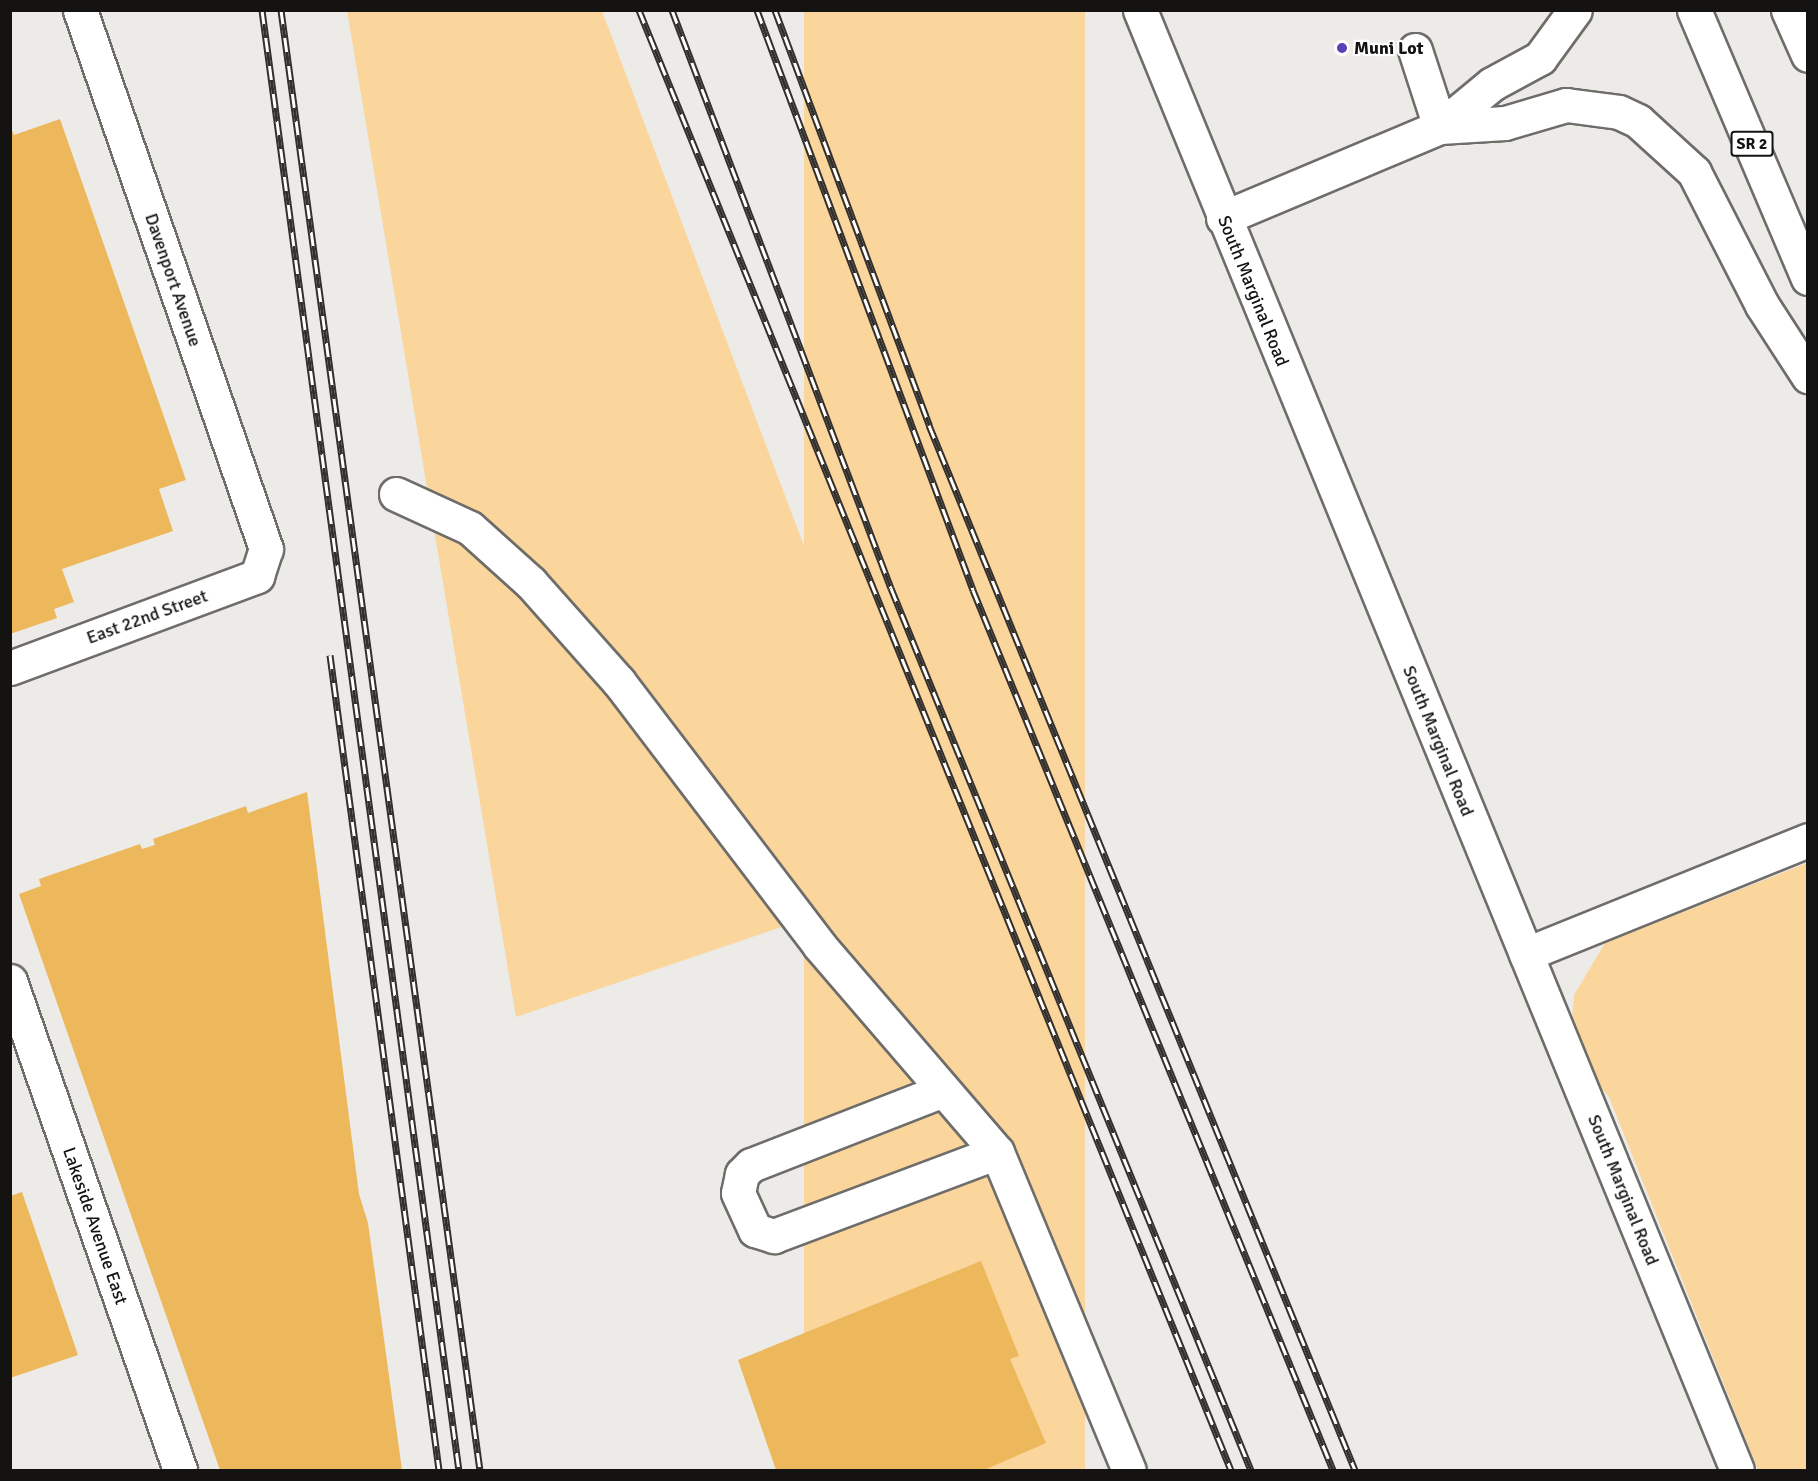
<!DOCTYPE html>
<style>
body{margin:0}
#map{position:relative;width:1818px;height:1481px;overflow:hidden;background:#edebe8;font-family:Signika,sans-serif}
div>[style]{position:absolute}
.green>*{inset:0;background:#fad59c;transform-origin:0 0}
.building>*{inset:0;background:#edb75c}
.roads{filter:drop-shadow(2px 0 #6f6d6a) drop-shadow(-2px 0 #6f6d6a) drop-shadow(0 2px #6f6d6a) drop-shadow(0 -2px #6f6d6a)}
.minor>*{height:33px;margin:-16.5px;padding:0 16.5px;transform-origin:16.5px;border-radius:16.5px;background:#fff}
.highway>*{height:33px;margin:-16.5px;padding:0 16.5px;transform-origin:16.5px;border-radius:16.5px;background:#fff}
.rail>*{height:7px;margin-top:-3.5px;transform-origin:0;background:repeating-linear-gradient(90deg,#fff 0 14px,#32302f 0 28px);box-sizing:border-box;border-block:2px solid #32302f}
.dots>*{width:16px;height:16px;translate:-50% -50%;box-sizing:border-box;border:3px solid #fff;border-radius:50%}
span{translate:-50% -50%;white-space:nowrap;text-align:center;line-height:1.15;-webkit-text-stroke:4.5px #fff;paint-order:stroke}
.shield-label span{padding:2px 4px;background:#fff;border:2px solid;border-radius:4px;-webkit-text-stroke-width:0}
.shield-label{font-size:16px;color:#141312;font-weight:700}
.poi-label{font-size:18px;color:#141312;font-weight:700}
.left{translate:0 -50%;text-align:left}
.street-label{font-size:18px;color:#141312}
.frame{position:absolute;inset:0;border:12px solid #141312;pointer-events:none}
</style>
<div id="map">
<div class="green">
<div style="clip-path:polygon(347px 11px,602px 11px,929px 877px,516px 1017px)"></div>
<div style="left:804px;top:11px;width:281px;height:1576px"></div>
<div style="clip-path:polygon(1807px 863px,1807px 1470px,1758px 1470px,1609px 1097px,1587px 1071px,1571px 1033px,1574px 995px,1605px 943px)"></div>
</div>
<div class="building">
<div style="clip-path:polygon(60px 119px,186px 480px,159px 489px,173px 531px,62px 569px,74px 602px,54px 609px,57px 618px,10px 634px,10px 126px,14px 135px)"></div>
<div style="clip-path:polygon(307px 792px,359px 1194px,368px 1223px,402px 1470px,220px 1470px,19px 894px,41px 886px,39px 879px,140px 844px,142px 849px,155px 845px,153px 839px,246px 806px,248px 813px)"></div>
<div style="clip-path:polygon(22px 1192px,78px 1355px,10px 1378px,10px 1196px)"></div>
<div style="clip-path:polygon(981px 1261px,1019px 1356px,1010px 1359px,1046px 1443px,984px 1470px,776px 1470px,738px 1360px)"></div>
</div>
<div class="roads">
<div class="minor">
<div style="left:1140px;top:10px;width:1577px;rotate:67.76deg"></div>
<div style="left:1415px;top:50px;width:81px;rotate:72deg"></div>
<div style="left:396px;top:494px;width:81px;rotate:24.7deg"></div>
<div style="left:470px;top:528px;width:82px;rotate:42deg"></div>
<div style="left:531px;top:583px;width:132px;rotate:48.4deg"></div>
<div style="left:619px;top:682px;width:330px;rotate:52.7deg"></div>
<div style="left:819px;top:945px;width:273px;rotate:49.3deg"></div>
<div style="left:997px;top:1152px;width:344px;rotate:67.5deg"></div>
<div style="left:10px;top:668px;width:264px;rotate:-20.4deg"></div>
<div style="left:257px;top:576px;width:28px;rotate:-72deg"></div>
<div style="left:266px;top:549px;width:570px;rotate:-109.04deg"></div>
<div style="left:10px;top:981px;width:518px;rotate:70.83deg"></div>
<div style="left:941px;top:1091px;width:204px;rotate:158.7deg"></div>
<div style="left:751px;top:1165px;width:13px;rotate:135deg"></div>
<div style="left:742px;top:1174px;width:19px;rotate:102deg"></div>
<div style="left:738px;top:1193px;width:41px;rotate:65.3deg"></div>
<div style="left:755px;top:1230px;width:20px;rotate:18deg"></div>
<div style="left:774px;top:1236px;width:238px;rotate:-20.6deg"></div>
</div>
<div class="highway">
<div style="left:1694px;top:10px;width:291px;rotate:67deg"></div>
<div style="left:1788px;top:10px;width:49px;rotate:66deg"></div>
<div style="left:1440px;top:127px;width:65px;rotate:-3.5deg"></div>
<div style="left:1505px;top:123px;width:64px;rotate:-16.4deg"></div>
<div style="left:1566px;top:105px;width:53px;rotate:7.5deg"></div>
<div style="left:1619px;top:112px;width:21px;rotate:25deg"></div>
<div style="left:1638px;top:121px;width:76px;rotate:42.3deg"></div>
<div style="left:1694px;top:172px;width:149px;rotate:62.9deg"></div>
<div style="left:1762px;top:305px;width:85px;rotate:57.1deg"></div>
<div style="left:1223px;top:218px;width:235px;rotate:-22.8deg"></div>
<div style="left:1440px;top:127px;width:67px;rotate:-39.6deg"></div>
<div style="left:1492px;top:84px;width:55px;rotate:-28.4deg"></div>
<div style="left:1540px;top:58px;width:59px;rotate:-53.9deg"></div>
<div style="left:1526px;top:954px;width:304px;rotate:-22deg"></div>
</div>
</div>
<div class="rail">
<div style="left:262px;top:10px;width:1473px;rotate:82.32deg"></div>
<div style="left:281px;top:10px;width:1473px;rotate:82.24deg"></div>
<div style="left:639px;top:10px;width:1575px;rotate:67.93deg"></div>
<div style="left:672px;top:10px;width:618px;rotate:69.25deg"></div>
<div style="left:891px;top:588px;width:953px;rotate:67.8deg"></div>
<div style="left:757px;top:10px;width:619px;rotate:69.57deg"></div>
<div style="left:973px;top:590px;width:951px;rotate:67.75deg"></div>
<div style="left:775px;top:10px;width:443px;rotate:69.6deg"></div>
<div style="left:929px;top:425px;width:1128px;rotate:67.82deg"></div>
<div style="left:330px;top:655px;width:822px;rotate:82.38deg"></div>
</div>
<div class="dots">
<div style="left:1342px;top:48px;background:#5c40b8"></div>
</div>
<div class="shield-label">
<span style="left:1752px;top:144px">SR 2</span>
</div>
<div class="poi-label">
<span class="left" style="left:1354px;top:48px">Muni Lot</span>
</div>
<div class="street-label">
<span style="left:173px;top:280px;rotate:71deg">Davenport Avenue</span>
<span style="left:1253px;top:291px;rotate:68deg">South Marginal Road</span>
<span style="left:147px;top:617px;rotate:-20deg">East 22nd Street</span>
<span style="left:1438px;top:741px;rotate:68deg">South Marginal Road</span>
<span style="left:1623px;top:1190px;rotate:68deg">South Marginal Road</span>
<span style="left:95px;top:1226px;rotate:71deg">Lakeside Avenue East</span>
</div>
<div class="frame"></div>
</div>
